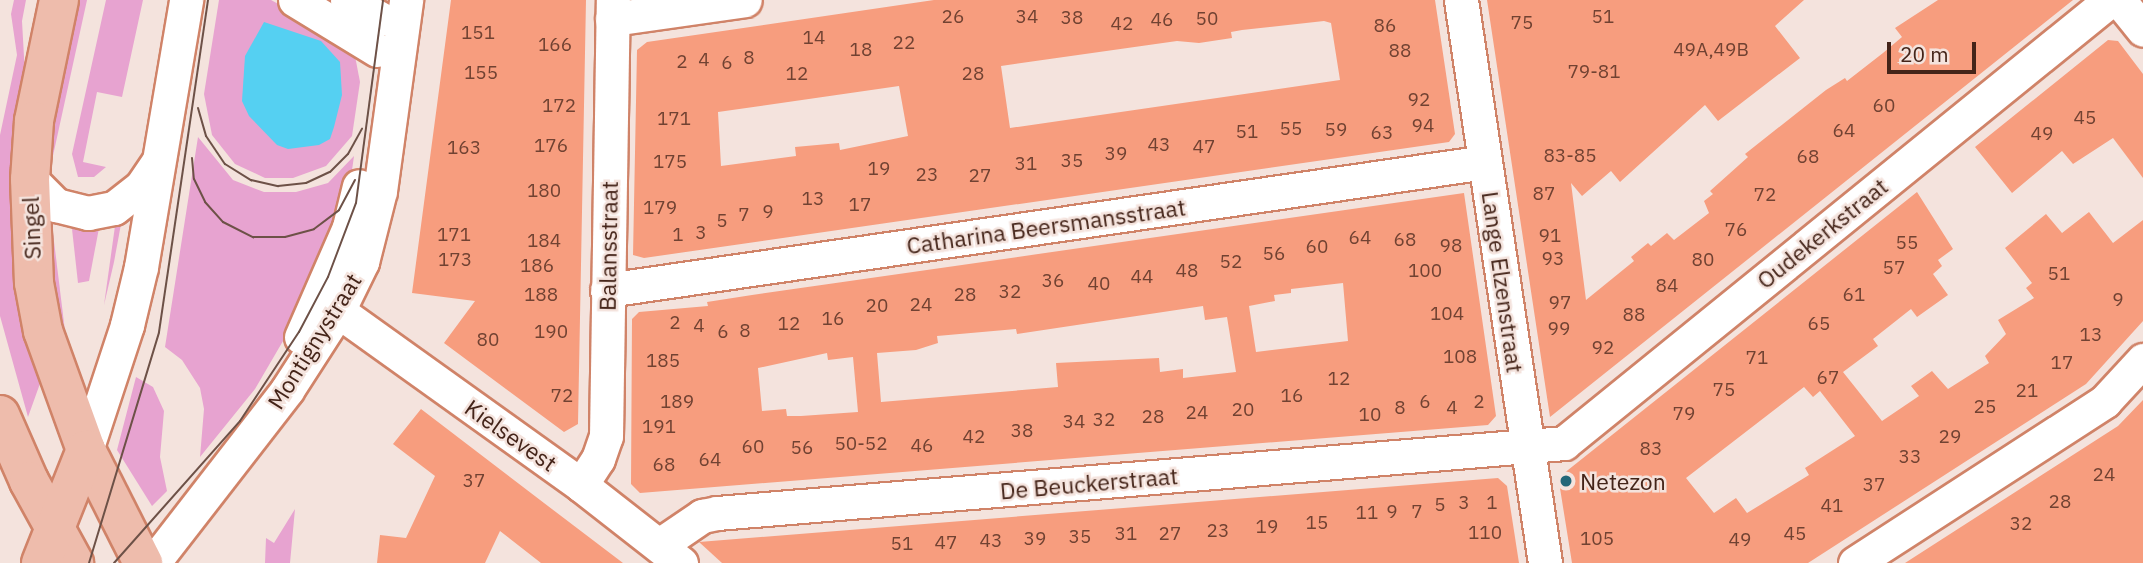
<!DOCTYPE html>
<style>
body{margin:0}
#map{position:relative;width:2143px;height:563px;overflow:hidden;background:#f4e3dd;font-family:"IBM Plex Sans",sans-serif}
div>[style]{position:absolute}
.green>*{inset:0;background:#e7a3d0}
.water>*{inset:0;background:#55d0f2}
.building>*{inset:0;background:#f79d7e}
.roads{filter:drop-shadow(2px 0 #d08368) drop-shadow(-2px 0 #d08368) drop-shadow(0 2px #d08368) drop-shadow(0 -2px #d08368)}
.minor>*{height:33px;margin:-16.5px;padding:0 16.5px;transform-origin:16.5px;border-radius:16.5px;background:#fff}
.major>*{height:38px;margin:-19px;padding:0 19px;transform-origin:19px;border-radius:19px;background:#eebcac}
.tram>*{height:2px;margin:-1px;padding:0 1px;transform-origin:1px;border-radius:1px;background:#6d5147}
.dots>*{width:19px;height:19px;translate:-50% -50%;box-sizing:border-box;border:4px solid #f4e3dd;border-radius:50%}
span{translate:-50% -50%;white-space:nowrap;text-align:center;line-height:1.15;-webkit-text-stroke:5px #f4e3dd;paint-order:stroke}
.number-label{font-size:19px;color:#714232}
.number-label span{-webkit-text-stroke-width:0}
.street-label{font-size:23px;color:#442419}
.poi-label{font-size:23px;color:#442419}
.left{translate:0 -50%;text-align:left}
.scale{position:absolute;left:1887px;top:42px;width:89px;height:32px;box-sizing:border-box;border:4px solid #442419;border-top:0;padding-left:9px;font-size:21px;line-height:24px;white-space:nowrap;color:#442419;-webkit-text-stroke:5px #f4e3dd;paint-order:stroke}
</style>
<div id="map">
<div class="green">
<div style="clip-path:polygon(14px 0,26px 0,22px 21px,42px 378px,28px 417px,0 316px,0 135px,17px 55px,11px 14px)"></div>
<div style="clip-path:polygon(80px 0,87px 0,49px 174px,50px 127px)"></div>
<div style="clip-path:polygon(106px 0,143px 0,122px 97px,97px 92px,83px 162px,106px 167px,94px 177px,78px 177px,72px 154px)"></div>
<div style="clip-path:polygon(219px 0,271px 0,339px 37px,355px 56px,360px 82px,352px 136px,326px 166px,293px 178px,265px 178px,235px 164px,212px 135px,204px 94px)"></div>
<div style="clip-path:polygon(198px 137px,233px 180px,264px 192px,296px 192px,328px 183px,354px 156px,347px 206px,311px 293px,255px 389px,200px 457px,204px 409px,200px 388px,182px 360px,165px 347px)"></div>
<div style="clip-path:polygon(47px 222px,52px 225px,65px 331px,51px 272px)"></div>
<div style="clip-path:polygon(121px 224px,114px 262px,104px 305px,115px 226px)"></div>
<div style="clip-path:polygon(99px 228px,89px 281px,78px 283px,72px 229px)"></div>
<div style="clip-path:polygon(136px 377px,153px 387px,164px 411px,160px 457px,167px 491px,152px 506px,117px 450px)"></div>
<div style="clip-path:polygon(295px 509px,290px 563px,265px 563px,266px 538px,274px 543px)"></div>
</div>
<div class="water">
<div style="clip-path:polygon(264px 22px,321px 41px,340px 62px,342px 95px,334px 127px,330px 139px,319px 145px,288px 149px,277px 145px,249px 116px,242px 101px,245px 56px)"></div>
</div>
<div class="building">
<div style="clip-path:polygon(451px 0,586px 0,578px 424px,564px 432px,444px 343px,475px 301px,412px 293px)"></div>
<div style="clip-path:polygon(evenodd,934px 0,1435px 0,1455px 134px,1449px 142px,644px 258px,633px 255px,637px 50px,647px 42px,934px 0,1324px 21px,1331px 23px,1340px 80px,1010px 128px,1001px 66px,1177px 41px,1199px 43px,1232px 38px,1231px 32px,1242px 30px,1324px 21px,934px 0,899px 86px,908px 136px,840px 150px,839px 143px,795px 147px,796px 156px,721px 166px,718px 112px,899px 86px)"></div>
<div style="clip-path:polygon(1487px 0,1804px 0,1775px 26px,1800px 58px,1718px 121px,1705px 105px,1620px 182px,1611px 171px,1582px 196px,1571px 183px,1586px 300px,1634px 261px,1631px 257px,1648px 243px,1651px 246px,1667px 233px,1674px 240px,1709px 213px,1704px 201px,1713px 194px,1710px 191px,1748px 157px,1745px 154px,1826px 90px,1845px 78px,1847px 81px,1883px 53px,1902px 37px,1895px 28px,1938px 0,2073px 0,1550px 417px)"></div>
<div style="clip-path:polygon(2108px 40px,2118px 41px,2143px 74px,2143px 178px,2113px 138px,2073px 164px,2062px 151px,2012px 193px,1975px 147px)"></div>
<div style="clip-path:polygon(evenodd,1917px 192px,1953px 249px,1938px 260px,1942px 266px,1933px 274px,1948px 295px,1917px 317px,1911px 309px,1873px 339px,1878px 346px,1843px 372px,1882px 421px,1919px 396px,1911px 386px,1932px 371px,1948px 389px,1989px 363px,1985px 356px,2006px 334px,1998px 320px,2034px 298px,2026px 288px,2032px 283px,2005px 248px,2046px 214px,2062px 233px,2089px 212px,2113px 243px,2143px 220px,2143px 321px,2086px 384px,1808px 563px,1572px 563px,1559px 482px,1563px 474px,1917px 192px,1804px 387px,1813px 397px,1820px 391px,1855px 436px,1805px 468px,1809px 475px,1747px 513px,1736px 498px,1714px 513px,1686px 478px,1804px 387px)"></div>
<div style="clip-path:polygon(evenodd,1464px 193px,1496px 416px,1488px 425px,640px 493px,631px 484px,632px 319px,639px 312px,708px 306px,707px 302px,752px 295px,1464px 193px,1343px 283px,1348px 341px,1256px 352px,1249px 306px,1275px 301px,1274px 295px,1291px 293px,1291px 289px,1343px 283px,1464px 193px,1203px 306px,1205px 320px,1227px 317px,1236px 372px,1183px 378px,1183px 369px,1160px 372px,1159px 358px,1056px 363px,1058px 387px,881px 402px,877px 353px,916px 350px,938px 343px,937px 336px,1016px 329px,1017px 334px,1203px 306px,1464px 193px,827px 353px,828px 360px,853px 357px,858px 412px,801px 416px,787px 416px,786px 409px,762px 411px,758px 368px,827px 353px)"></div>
<div style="clip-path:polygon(2143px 400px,2143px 563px,1905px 563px,2118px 426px)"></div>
<div style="clip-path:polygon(421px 409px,544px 503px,623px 563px,541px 563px,500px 531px,485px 563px,377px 563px,380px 535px,406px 538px,435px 476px,393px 444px)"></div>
<div style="clip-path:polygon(1498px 478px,1507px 486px,1519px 563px,722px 563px,699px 542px)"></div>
</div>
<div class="roads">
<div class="minor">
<div style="left:295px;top:0;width:96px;rotate:31.4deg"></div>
<div style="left:347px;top:0;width:39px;rotate:29deg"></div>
<div style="left:1461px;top:0;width:569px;rotate:81.51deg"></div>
<div style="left:2119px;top:0;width:38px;rotate:51deg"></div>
<div style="left:612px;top:19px;width:134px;rotate:-8.1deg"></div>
<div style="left:30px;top:179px;width:37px;rotate:45deg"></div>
<div style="left:56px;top:205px;width:33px;rotate:14deg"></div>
<div style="left:88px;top:213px;width:26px;rotate:-11deg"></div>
<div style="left:114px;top:208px;width:34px;rotate:-38deg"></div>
<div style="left:141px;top:187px;width:30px;rotate:-56deg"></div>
<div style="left:607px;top:290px;width:887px;rotate:-8.29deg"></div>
<div style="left:338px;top:311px;width:299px;rotate:35.6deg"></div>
<div style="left:581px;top:485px;width:127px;rotate:38deg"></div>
<div style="left:301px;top:337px;width:120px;rotate:-66.4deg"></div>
<div style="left:349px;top:227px;width:42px;rotate:-76.3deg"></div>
<div style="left:86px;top:450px;width:132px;rotate:-71.8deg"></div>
<div style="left:127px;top:325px;width:60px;rotate:-76.4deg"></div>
<div style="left:141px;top:267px;width:271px;rotate:-80.4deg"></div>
<div style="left:581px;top:485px;width:31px;rotate:-57deg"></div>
<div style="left:598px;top:459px;width:24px;rotate:-71deg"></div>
<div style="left:606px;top:436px;width:436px;rotate:-89.1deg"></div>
<div style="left:661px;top:544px;width:50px;rotate:-34.3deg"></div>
<div style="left:702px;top:516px;width:15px;rotate:-11deg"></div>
<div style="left:717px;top:513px;width:850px;rotate:-4.72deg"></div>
<div style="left:1564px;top:443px;width:703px;rotate:-39.05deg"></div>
<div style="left:153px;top:563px;width:219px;rotate:-52.2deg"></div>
<div style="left:287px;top:390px;width:94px;rotate:-57.2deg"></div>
<div style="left:338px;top:311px;width:55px;rotate:-63.9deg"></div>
<div style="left:362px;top:262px;width:73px;rotate:-75.8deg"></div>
<div style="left:380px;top:191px;width:193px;rotate:-82.2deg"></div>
<div style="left:1855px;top:563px;width:298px;rotate:-32.9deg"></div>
<div style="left:2105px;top:401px;width:56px;rotate:-47.2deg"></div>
</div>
<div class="major">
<div style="left:59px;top:0;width:124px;rotate:101.7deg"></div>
<div style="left:34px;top:121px;width:58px;rotate:93.9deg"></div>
<div style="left:30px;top:179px;width:104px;rotate:87.8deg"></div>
<div style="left:34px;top:283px;width:49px;rotate:79.4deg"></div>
<div style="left:43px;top:331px;width:127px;rotate:70.1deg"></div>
<div style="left:86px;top:450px;width:127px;rotate:63.2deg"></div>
<div style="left:0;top:415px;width:72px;rotate:66.3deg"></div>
<div style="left:29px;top:481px;width:94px;rotate:61.2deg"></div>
<div style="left:41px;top:563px;width:122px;rotate:-68.3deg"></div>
</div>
</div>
<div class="tram">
<div style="left:198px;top:108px;width:29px;rotate:74deg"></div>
<div style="left:206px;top:136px;width:34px;rotate:56deg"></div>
<div style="left:225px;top:164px;width:31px;rotate:32deg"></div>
<div style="left:251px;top:180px;width:28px;rotate:13deg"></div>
<div style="left:278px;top:186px;width:28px;rotate:-6deg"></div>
<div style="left:306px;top:183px;width:26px;rotate:-25deg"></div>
<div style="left:330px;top:172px;width:25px;rotate:-45deg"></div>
<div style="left:348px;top:154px;width:29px;rotate:-61deg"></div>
<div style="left:192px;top:158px;width:21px;rotate:85deg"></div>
<div style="left:194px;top:179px;width:25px;rotate:64deg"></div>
<div style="left:205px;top:202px;width:27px;rotate:48deg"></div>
<div style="left:223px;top:222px;width:34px;rotate:27deg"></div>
<div style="left:253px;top:237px;width:32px"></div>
<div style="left:285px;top:237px;width:30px;rotate:-15deg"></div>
<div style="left:314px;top:229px;width:31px;rotate:-37deg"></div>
<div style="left:339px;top:210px;width:34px;rotate:-62deg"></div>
<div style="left:89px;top:563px;width:241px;rotate:-73.1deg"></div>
<div style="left:159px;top:332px;width:336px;rotate:-81.6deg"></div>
<div style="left:114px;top:563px;width:190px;rotate:-48.4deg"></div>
<div style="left:240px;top:421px;width:107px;rotate:-56.5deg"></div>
<div style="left:299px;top:332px;width:62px;rotate:-62.2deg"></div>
<div style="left:328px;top:277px;width:79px;rotate:-69.3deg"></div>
<div style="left:356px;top:203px;width:205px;rotate:-82.4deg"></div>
</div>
<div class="dots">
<div style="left:1566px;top:481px;background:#246779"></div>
</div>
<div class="number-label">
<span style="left:953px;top:17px">26</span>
<span style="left:1027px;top:17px">34</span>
<span style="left:1603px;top:17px">51</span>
<span style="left:1072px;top:18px">38</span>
<span style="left:1207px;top:19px">50</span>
<span style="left:1162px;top:20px">46</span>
<span style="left:1522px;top:23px">75</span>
<span style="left:1122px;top:24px">42</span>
<span style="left:1385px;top:26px">86</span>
<span style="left:478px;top:33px">151</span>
<span style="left:814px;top:38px">14</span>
<span style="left:904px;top:43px">22</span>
<span style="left:555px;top:45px">166</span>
<span style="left:861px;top:50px">18</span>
<span style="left:1711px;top:50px">49A,49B</span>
<span style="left:1400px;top:51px">88</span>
<span style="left:749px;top:58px">8</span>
<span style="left:704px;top:60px">4</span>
<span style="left:682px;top:62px">2</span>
<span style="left:727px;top:63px">6</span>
<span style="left:1594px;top:72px">79-81</span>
<span style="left:481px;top:73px">155</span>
<span style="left:797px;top:74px">12</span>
<span style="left:973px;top:74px">28</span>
<span style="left:1419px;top:100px">92</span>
<span style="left:559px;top:106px">172</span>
<span style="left:1884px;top:106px">60</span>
<span style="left:2085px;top:118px">45</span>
<span style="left:674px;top:119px">171</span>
<span style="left:1423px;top:126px">94</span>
<span style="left:1291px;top:129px">55</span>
<span style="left:1336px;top:130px">59</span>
<span style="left:1844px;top:131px">64</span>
<span style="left:1247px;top:132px">51</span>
<span style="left:1382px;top:133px">63</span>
<span style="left:2042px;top:134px">49</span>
<span style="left:1159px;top:145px">43</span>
<span style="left:551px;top:146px">176</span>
<span style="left:1204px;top:147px">47</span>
<span style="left:464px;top:148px">163</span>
<span style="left:1116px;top:154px">39</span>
<span style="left:1570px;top:156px">83-85</span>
<span style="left:1808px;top:157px">68</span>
<span style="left:1072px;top:161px">35</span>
<span style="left:670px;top:162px">175</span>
<span style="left:1026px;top:164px">31</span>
<span style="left:879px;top:169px">19</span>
<span style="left:927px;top:175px">23</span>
<span style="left:980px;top:176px">27</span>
<span style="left:544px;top:191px">180</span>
<span style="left:1544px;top:194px">87</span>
<span style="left:1765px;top:195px">72</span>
<span style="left:813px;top:199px">13</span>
<span style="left:860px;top:205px">17</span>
<span style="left:660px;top:208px">179</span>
<span style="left:768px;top:212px">9</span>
<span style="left:744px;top:215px">7</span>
<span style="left:722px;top:221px">5</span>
<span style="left:1736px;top:230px">76</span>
<span style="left:701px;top:233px">3</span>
<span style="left:454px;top:235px">171</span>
<span style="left:678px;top:235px">1</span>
<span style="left:1550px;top:236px">91</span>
<span style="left:1360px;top:238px">64</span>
<span style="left:1405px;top:240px">68</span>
<span style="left:544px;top:241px">184</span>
<span style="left:1907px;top:243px">55</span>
<span style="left:1451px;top:246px">98</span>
<span style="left:1317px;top:247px">60</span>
<span style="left:1274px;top:254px">56</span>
<span style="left:1553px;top:259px">93</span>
<span style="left:455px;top:260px">173</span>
<span style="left:1703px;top:260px">80</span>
<span style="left:1231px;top:262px">52</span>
<span style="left:537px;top:266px">186</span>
<span style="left:1894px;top:268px">57</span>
<span style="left:1187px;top:271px">48</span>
<span style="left:1425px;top:271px">100</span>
<span style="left:2059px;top:274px">51</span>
<span style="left:1142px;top:277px">44</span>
<span style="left:1053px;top:281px">36</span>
<span style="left:1099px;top:284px">40</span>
<span style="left:1667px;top:286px">84</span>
<span style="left:1010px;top:292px">32</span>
<span style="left:541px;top:295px">188</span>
<span style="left:965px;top:295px">28</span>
<span style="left:1854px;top:295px">61</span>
<span style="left:2118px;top:300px">9</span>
<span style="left:1560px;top:303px">97</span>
<span style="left:921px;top:305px">24</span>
<span style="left:877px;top:306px">20</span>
<span style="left:1447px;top:314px">104</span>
<span style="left:1634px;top:315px">88</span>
<span style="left:833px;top:319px">16</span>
<span style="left:675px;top:323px">2</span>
<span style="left:789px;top:324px">12</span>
<span style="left:1819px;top:324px">65</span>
<span style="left:699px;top:326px">4</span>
<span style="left:1559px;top:329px">99</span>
<span style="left:745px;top:331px">8</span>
<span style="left:551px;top:332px">190</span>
<span style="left:723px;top:332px">6</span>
<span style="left:2091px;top:335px">13</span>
<span style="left:488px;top:340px">80</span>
<span style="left:1603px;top:348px">92</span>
<span style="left:1460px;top:357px">108</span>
<span style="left:1757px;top:358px">71</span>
<span style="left:663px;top:361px">185</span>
<span style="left:2062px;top:363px">17</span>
<span style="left:1828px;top:378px">67</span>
<span style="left:1339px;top:379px">12</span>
<span style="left:1724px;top:390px">75</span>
<span style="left:2027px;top:391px">21</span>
<span style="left:562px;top:396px">72</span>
<span style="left:1292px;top:396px">16</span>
<span style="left:677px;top:402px">189</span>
<span style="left:1425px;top:402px">6</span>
<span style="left:1479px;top:402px">2</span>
<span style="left:1985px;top:407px">25</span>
<span style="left:1400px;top:408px">8</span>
<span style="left:1452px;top:408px">4</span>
<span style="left:1243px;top:410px">20</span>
<span style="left:1197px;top:413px">24</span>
<span style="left:1684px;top:414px">79</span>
<span style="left:1370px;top:415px">10</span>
<span style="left:1153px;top:417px">28</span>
<span style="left:1104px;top:420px">32</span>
<span style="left:1074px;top:422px">34</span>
<span style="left:659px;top:427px">191</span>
<span style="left:1022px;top:431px">38</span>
<span style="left:974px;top:437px">42</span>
<span style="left:1950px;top:437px">29</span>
<span style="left:861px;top:444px">50-52</span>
<span style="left:922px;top:446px">46</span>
<span style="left:753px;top:447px">60</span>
<span style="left:802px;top:448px">56</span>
<span style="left:1651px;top:449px">83</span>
<span style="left:1910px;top:457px">33</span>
<span style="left:710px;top:460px">64</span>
<span style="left:664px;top:465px">68</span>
<span style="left:2104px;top:475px">24</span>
<span style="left:474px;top:481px">37</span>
<span style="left:1874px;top:485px">37</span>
<span style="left:2060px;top:502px">28</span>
<span style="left:1464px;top:503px">3</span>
<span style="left:1492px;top:503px">1</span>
<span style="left:1440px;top:505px">5</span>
<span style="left:1832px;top:506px">41</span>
<span style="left:1392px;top:512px">9</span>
<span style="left:1417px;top:512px">7</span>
<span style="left:1367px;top:513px">11</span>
<span style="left:1317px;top:523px">15</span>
<span style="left:2021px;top:524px">32</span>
<span style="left:1267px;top:527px">19</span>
<span style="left:1218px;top:531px">23</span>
<span style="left:1485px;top:533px">110</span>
<span style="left:1126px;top:534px">31</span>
<span style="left:1170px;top:534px">27</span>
<span style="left:1795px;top:534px">45</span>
<span style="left:1080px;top:537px">35</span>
<span style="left:1035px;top:539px">39</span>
<span style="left:1597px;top:539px">105</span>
<span style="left:1740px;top:540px">49</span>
<span style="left:991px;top:541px">43</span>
<span style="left:946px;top:543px">47</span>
<span style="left:902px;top:544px">51</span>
</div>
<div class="street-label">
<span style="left:1046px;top:226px;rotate:-8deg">Catharina Beersmansstraat</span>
<span style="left:31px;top:228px;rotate:-92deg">Singel</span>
<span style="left:1822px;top:233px;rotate:-39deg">Oudekerkstraat</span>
<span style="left:608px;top:246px;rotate:-89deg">Balansstraat</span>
<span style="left:1503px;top:282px;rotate:82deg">Lange Elzenstraat</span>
<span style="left:314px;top:341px;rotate:-58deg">Montignystraat</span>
<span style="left:511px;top:435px;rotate:35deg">Kielsevest</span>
<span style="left:1089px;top:483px;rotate:-5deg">De Beuckerstraat</span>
</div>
<div class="poi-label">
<span class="left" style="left:1580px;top:481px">Netezon</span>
</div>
<div class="scale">20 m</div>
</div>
